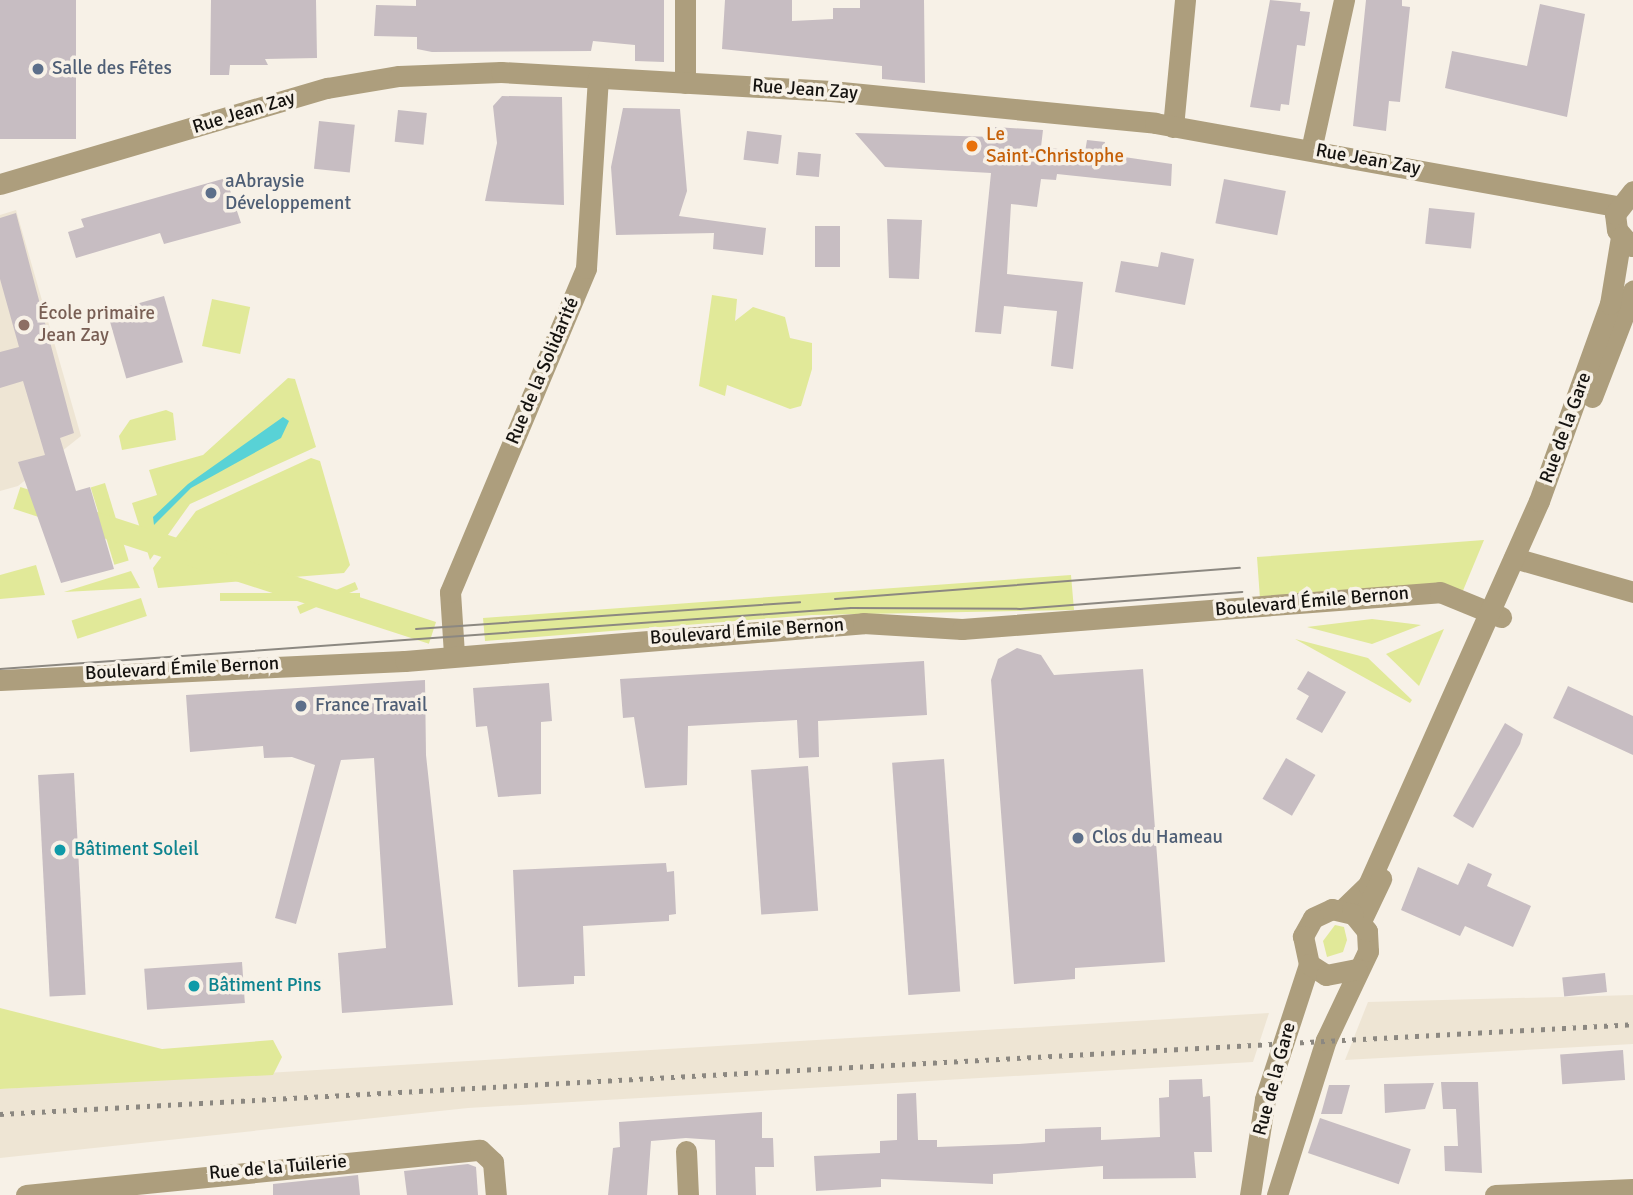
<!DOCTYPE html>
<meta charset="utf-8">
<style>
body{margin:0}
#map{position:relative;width:1633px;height:1195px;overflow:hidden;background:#f7f1e7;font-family:Signika,sans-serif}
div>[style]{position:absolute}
.built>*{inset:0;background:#eee5d4}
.green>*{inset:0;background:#e1e999;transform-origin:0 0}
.water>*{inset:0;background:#58d2d6}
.building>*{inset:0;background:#c7bdc2;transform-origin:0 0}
.minor>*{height:21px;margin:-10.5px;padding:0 10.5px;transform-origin:10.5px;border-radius:10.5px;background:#ad9e7d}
.tram>*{height:2px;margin:-1px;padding:0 1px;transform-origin:1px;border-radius:1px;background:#8c8881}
.rail>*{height:5px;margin-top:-2.5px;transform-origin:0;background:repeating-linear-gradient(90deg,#8c8881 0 3.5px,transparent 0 10.5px)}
.dots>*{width:19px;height:19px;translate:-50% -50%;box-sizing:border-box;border:4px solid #f7f1e7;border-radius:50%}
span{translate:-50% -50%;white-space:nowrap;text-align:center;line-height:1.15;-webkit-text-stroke:7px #f7f1e7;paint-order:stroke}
.service-label{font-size:19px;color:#4e5e75}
.left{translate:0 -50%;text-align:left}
.street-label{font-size:19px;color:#151310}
.food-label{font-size:19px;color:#c56008}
.education-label{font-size:19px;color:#785e54}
.culture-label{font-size:19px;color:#0d838f}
</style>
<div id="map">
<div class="built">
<div style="clip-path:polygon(16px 210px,81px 436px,18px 486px,0 491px,0 215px)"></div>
<div style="clip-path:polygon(1633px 995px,1633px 1044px,1345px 1060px,1368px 1002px)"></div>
<div style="clip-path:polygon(1269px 1013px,1253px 1062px,468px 1108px,0 1158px,0 1089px)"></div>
</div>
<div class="green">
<div style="clip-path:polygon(712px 295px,737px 299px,735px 321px,753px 307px,785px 317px,790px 338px,812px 343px,812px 369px,801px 406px,790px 409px,727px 385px,725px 396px,699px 386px)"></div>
<div style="left:212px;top:299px;width:39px;height:48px;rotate:12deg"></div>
<div style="clip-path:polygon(288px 378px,295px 379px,316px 447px,190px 504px,150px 560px,132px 503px,157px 495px,149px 470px,203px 455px)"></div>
<div style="clip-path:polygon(166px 410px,173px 413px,176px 440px,122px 450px,119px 436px,130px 420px)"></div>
<div style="clip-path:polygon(311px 458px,320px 461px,350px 565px,344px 573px,158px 588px,153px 568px,196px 511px)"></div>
<div style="left:105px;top:483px;width:81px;height:15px;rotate:73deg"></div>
<div style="clip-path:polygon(1484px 540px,1462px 593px,1260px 599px,1257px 557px)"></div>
<div style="clip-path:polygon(36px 565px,45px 595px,0 599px,0 575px)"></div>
<div style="clip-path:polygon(131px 571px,140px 588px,64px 592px)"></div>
<div style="clip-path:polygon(1071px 575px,1074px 610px,812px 615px,485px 641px,483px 618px)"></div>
<div style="left:355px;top:582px;width:8px;height:63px;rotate:67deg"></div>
<div style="left:360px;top:593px;width:8px;height:140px;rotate:90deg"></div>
<div style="left:141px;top:598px;width:19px;height:73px;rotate:72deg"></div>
<div style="clip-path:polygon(1372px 619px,1421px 625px,1372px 644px,1307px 627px)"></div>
<div style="left:436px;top:622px;width:23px;height:437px;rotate:108deg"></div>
<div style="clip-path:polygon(1444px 629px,1419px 686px,1386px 654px)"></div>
<div style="clip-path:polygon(1295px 639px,1368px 658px,1412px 700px,1410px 703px)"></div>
<div style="clip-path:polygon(1335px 925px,1344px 927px,1347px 940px,1343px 952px,1327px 957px,1323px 941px)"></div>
<div style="clip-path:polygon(0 1008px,162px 1049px,273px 1040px,282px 1057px,273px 1075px,0 1089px)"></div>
</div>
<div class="water">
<div style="clip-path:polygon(283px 417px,289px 421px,281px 438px,191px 488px,154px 525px,153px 517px,188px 484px)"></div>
</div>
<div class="building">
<div style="left:0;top:0;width:76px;height:139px"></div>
<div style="clip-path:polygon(211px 0,316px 0,317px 58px,265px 59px,268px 65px,230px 65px,229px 75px,210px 75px)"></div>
<div style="clip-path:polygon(416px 0,664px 0,664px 62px,635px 61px,635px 45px,593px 41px,591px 51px,432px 52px,417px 49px,417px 37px,374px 36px,376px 5px,416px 6px)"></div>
<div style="clip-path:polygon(725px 0,792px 0,792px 21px,833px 19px,833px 8px,860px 8px,860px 0,924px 0,925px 83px,882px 79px,882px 66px,722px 49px)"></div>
<div style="clip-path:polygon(1270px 0,1301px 3px,1300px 11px,1310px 12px,1305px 46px,1297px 45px,1289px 105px,1281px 104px,1280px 111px,1250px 107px)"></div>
<div style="clip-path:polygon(1366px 0,1402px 0,1402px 6px,1410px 7px,1400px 102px,1389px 101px,1386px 131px,1353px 126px)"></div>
<div style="clip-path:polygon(1540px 4px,1585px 14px,1567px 117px,1445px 88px,1452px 51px,1527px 66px)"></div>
<div style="clip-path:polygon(502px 96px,562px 97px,564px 205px,485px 201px,497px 143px,493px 106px)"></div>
<div style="clip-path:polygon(623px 108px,680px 109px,687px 191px,679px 216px,766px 228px,763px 255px,713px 249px,714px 233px,616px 235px,611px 167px)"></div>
<div style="left:398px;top:110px;width:29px;height:32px;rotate:6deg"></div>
<div style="left:319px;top:121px;width:36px;height:48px;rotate:6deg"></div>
<div style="clip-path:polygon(995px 127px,1043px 130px,1041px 147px,1085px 152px,1087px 140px,1105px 142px,1104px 150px,1124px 151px,1124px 157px,1172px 164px,1171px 186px,1057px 174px,1056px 180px,1041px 179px,1037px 207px,1011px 204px,1007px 274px,1083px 282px,1073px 369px,1051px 366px,1057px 311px,1004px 306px,1001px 334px,975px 332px,991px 173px,885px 167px,855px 133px,995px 137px)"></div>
<div style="left:747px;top:131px;width:35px;height:29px;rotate:7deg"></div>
<div style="left:798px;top:152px;width:23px;height:23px;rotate:5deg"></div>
<div style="clip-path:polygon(226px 178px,241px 223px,164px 244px,160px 233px,76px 258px,68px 232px,84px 227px,81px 219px)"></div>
<div style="left:1224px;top:179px;width:63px;height:45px;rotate:11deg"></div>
<div style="left:1429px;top:208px;width:46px;height:36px;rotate:6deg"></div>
<div style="clip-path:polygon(16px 213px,74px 433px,60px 438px,76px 491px,90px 487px,114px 569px,61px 583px,18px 462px,45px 455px,23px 381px,0 388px,0 352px,19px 347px,0 279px,0 218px)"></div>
<div style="clip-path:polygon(887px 219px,922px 220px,919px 279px,889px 278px)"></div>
<div style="left:815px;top:226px;width:25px;height:41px"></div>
<div style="clip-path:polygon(1161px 252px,1194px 259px,1185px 305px,1115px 292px,1121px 261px,1158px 267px)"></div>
<div style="left:164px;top:296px;width:69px;height:59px;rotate:74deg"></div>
<div style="clip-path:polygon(1017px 648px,1041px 655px,1054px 675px,1143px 669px,1165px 962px,1075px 968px,1075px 979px,1014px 984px,991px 680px,998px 659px)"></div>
<div style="clip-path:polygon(924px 661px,927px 715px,818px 721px,819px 757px,799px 758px,797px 720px,688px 726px,687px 785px,645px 788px,634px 717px,623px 718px,620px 679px)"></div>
<div style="clip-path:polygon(1308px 671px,1346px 692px,1322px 733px,1296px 719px,1309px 696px,1297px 689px)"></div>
<div style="clip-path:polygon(425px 680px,426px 755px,453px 1005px,342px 1013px,338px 953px,386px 948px,374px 758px,341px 760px,296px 924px,275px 918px,315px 765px,292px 757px,264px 758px,263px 746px,190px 752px,186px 695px)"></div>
<div style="clip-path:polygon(549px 683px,552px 721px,541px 722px,541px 794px,498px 797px,487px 726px,476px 727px,473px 688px)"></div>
<div style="clip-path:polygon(1568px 686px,1633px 716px,1633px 755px,1553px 718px)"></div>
<div style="clip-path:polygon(1505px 723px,1523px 734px,1520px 744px,1473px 828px,1453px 816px)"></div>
<div style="left:1286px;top:758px;width:34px;height:47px;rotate:30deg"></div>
<div style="left:944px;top:759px;width:233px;height:52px;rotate:86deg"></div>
<div style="left:808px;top:766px;width:145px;height:57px;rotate:86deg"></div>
<div style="left:74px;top:773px;width:222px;height:36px;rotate:87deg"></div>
<div style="clip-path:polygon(666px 863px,667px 872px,674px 871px,676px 914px,669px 915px,669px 921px,583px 926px,585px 976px,574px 976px,574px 984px,518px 987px,513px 870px)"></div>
<div style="clip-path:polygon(1468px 863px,1492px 874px,1487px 886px,1531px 906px,1513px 947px,1465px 926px,1460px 936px,1401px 910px,1418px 867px,1458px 885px)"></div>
<div style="left:242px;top:962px;width:41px;height:98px;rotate:86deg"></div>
<div style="left:1605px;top:973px;width:19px;height:43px;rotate:84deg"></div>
<div style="left:1623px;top:1050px;width:30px;height:63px;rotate:86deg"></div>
<div style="clip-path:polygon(1202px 1079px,1203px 1097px,1210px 1096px,1212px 1152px,1194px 1152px,1196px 1178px,1103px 1179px,1103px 1166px,993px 1174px,993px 1184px,881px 1179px,881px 1187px,816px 1191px,814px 1156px,880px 1153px,880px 1141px,897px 1140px,897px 1094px,916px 1093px,918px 1140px,937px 1140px,937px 1147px,1019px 1144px,1045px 1142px,1045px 1129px,1101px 1127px,1101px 1140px,1160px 1137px,1159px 1098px,1169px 1097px,1169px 1080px)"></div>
<div style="clip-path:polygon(1441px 1082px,1478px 1082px,1482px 1173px,1445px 1171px,1444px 1146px,1458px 1146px,1456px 1109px,1443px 1109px)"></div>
<div style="clip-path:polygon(1434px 1083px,1425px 1109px,1385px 1113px,1384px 1084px)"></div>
<div style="clip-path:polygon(1329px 1085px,1350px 1085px,1342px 1114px,1321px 1114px)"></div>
<div style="clip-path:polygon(762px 1112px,762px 1138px,773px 1138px,774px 1167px,755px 1167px,756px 1195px,716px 1195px,715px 1140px,686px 1138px,651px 1141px,647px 1195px,608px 1195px,613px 1148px,620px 1147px,619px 1122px)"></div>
<div style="left:1320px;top:1118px;width:96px;height:37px;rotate:19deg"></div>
<div style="clip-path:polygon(468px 1164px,476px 1167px,478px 1195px,407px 1195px,404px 1171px)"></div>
<div style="clip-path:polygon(358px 1175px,360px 1195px,273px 1195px,273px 1184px)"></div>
</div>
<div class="minor">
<div style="left:685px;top:0;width:83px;rotate:90deg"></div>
<div style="left:1173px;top:127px;width:128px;rotate:-84.6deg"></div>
<div style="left:1311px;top:150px;width:154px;rotate:-77.6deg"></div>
<div style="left:0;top:184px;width:341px;rotate:-16.4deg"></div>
<div style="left:327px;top:88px;width:73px;rotate:-9.5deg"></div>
<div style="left:399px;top:76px;width:102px;rotate:-2.2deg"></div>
<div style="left:501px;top:72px;width:331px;rotate:3.3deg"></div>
<div style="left:831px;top:91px;width:326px;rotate:5.6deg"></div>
<div style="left:1155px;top:123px;width:469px;rotate:10.2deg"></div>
<div style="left:1631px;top:246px;width:21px;rotate:-131deg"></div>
<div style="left:1617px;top:230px;width:16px;rotate:-97deg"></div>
<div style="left:1615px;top:214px;width:29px;rotate:-52deg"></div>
<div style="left:1592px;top:397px;width:114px;rotate:-68.9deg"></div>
<div style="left:1514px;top:558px;width:124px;rotate:15.9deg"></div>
<div style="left:454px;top:654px;width:62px;rotate:-93.7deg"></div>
<div style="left:450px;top:592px;width:351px;rotate:-67.2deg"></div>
<div style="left:586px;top:268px;width:190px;rotate:-86.4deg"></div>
<div style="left:0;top:680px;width:405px;rotate:-2.7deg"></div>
<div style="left:405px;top:661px;width:460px;rotate:-4.7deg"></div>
<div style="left:863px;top:623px;width:99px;rotate:3.5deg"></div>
<div style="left:962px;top:629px;width:479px;rotate:-4.4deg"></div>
<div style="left:1440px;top:592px;width:66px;rotate:22.3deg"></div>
<div style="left:1342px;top:910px;width:36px;rotate:-44deg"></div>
<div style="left:1368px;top:885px;width:420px;rotate:-66deg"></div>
<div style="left:1539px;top:501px;width:209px;rotate:-70.2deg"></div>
<div style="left:1610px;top:304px;width:68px;rotate:-80.7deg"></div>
<div style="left:1361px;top:921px;width:47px;rotate:-64.5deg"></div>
<div style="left:686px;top:1151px;width:44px;rotate:87.4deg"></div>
<div style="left:26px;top:1195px;width:456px;rotate:-5.7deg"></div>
<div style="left:480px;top:1150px;width:18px;rotate:43deg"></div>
<div style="left:493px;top:1162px;width:33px;rotate:85deg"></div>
<div style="left:1250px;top:1195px;width:97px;rotate:-81.1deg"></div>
<div style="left:1265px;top:1099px;width:142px;rotate:-71.9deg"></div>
<div style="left:1277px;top:1195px;width:163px;rotate:-72.5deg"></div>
<div style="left:1326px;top:1040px;width:98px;rotate:-64.7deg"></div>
<div style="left:1368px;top:951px;width:20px;rotate:-93deg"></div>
<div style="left:1367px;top:931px;width:22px;rotate:-129deg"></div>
<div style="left:1353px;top:914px;width:22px;rotate:-167deg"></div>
<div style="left:1332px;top:909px;width:21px;rotate:155deg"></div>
<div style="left:1313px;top:918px;width:21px;rotate:119deg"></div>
<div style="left:1303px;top:936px;width:29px;rotate:78deg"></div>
<div style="left:1309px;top:964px;width:20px;rotate:33deg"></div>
<div style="left:1326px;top:975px;width:31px;rotate:-11deg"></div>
<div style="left:1495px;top:1195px;width:138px;rotate:-2.5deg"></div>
</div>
<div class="tram">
<div style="left:835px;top:599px;width:406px;rotate:-4.4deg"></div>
<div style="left:416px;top:629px;width:385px;rotate:-4deg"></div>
<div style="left:0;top:669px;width:853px;rotate:-4.1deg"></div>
<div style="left:851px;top:608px;width:169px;rotate:0.3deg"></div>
<div style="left:1020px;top:609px;width:223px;rotate:-4.4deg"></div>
</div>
<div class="rail">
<div style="left:0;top:1114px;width:1635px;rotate:-3.15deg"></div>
</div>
<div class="dots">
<div style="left:38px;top:69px;background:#5c6f8a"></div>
<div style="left:972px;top:146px;background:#e8710a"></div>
<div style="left:211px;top:193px;background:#5c6f8a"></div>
<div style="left:24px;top:325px;background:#8d6e63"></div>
<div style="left:301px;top:706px;background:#5c6f8a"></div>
<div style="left:1078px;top:838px;background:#5c6f8a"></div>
<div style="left:60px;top:850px;background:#0f9aa8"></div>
<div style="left:194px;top:986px;background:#0f9aa8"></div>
</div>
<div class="service-label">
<span class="left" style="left:52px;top:69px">Salle des Fêtes</span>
<span class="left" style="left:225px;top:193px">aAbraysie<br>Développement</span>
<span class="left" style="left:315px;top:706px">France Travail</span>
<span class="left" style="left:1092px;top:838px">Clos du Hameau</span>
</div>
<div class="street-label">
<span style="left:805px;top:90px;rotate:4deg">Rue Jean Zay</span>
<span style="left:244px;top:113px;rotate:-17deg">Rue Jean Zay</span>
<span style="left:1368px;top:160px;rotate:10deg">Rue Jean Zay</span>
<span style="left:543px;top:371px;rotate:-67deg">Rue de la Solidarité</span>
<span style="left:1566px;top:428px;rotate:-70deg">Rue de la Gare</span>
<span style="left:1312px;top:602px;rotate:-5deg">Boulevard Émile Bernon</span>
<span style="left:747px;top:632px;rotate:-4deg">Boulevard Émile Bernon</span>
<span style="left:182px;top:669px;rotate:-3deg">Boulevard Émile Bernon</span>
<span style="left:1275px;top:1079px;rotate:-75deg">Rue de la Gare</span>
<span style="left:278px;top:1168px;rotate:-5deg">Rue de la Tuilerie</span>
</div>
<div class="food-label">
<span class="left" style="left:986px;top:146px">Le<br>Saint-Christophe</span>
</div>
<div class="education-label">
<span class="left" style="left:38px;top:325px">École primaire<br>Jean Zay</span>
</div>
<div class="culture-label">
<span class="left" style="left:74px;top:850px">Bâtiment Soleil</span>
<span class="left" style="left:208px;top:986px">Bâtiment Pins</span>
</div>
</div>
